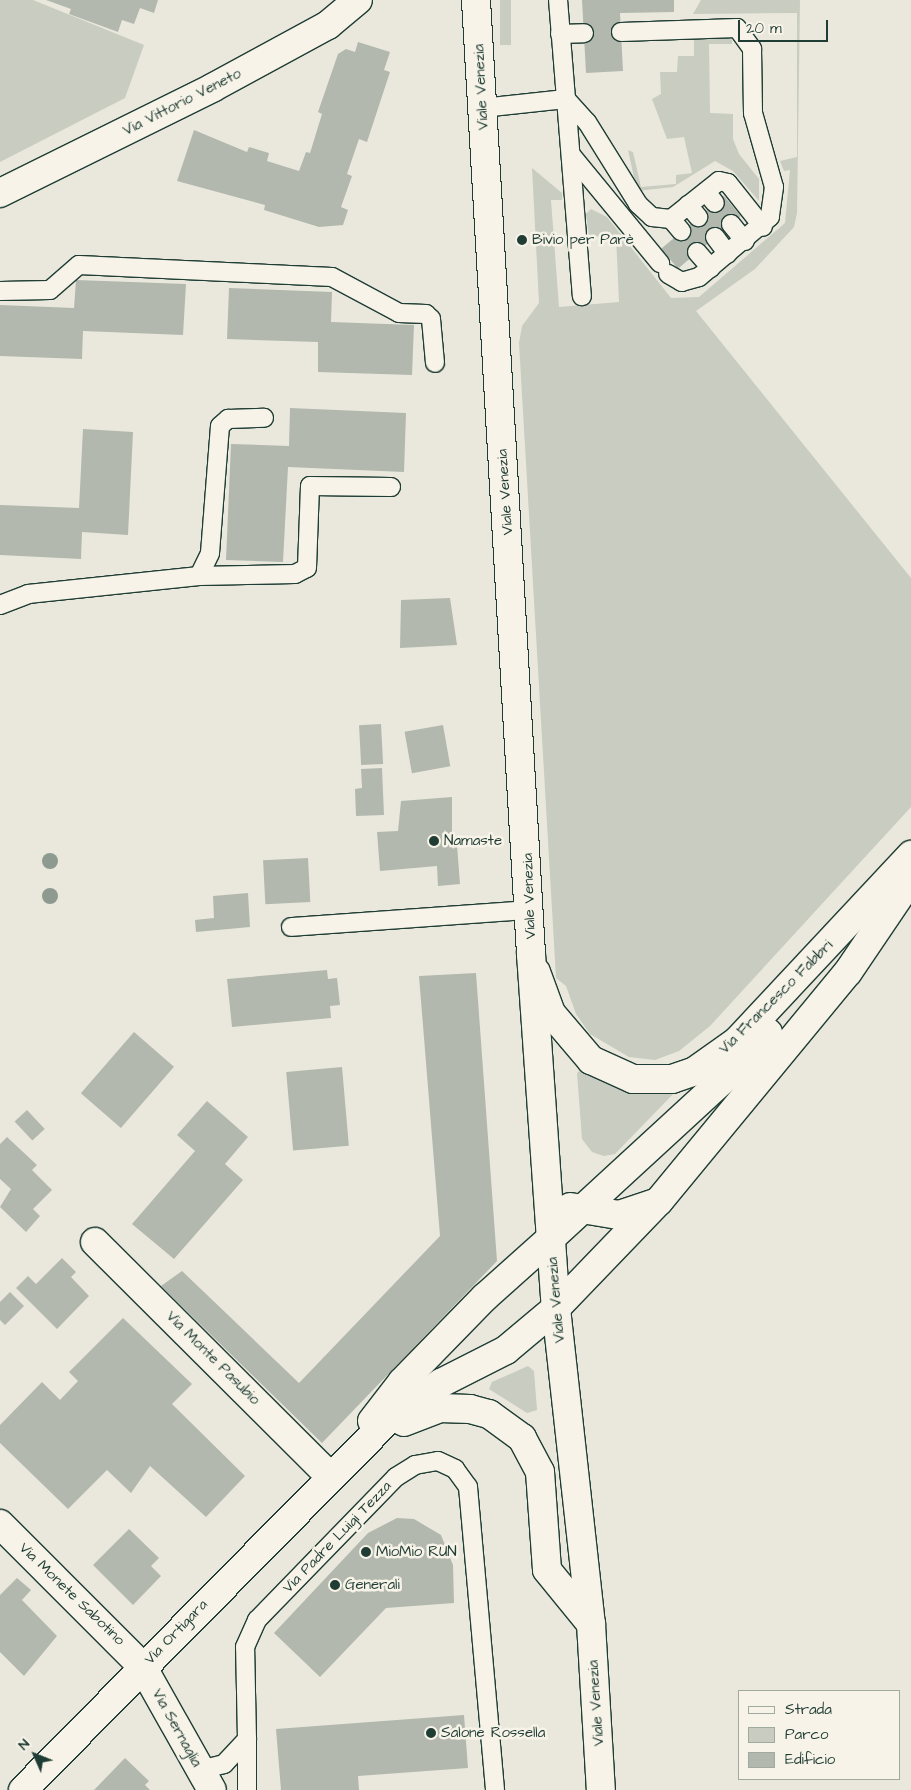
<!DOCTYPE html>
<meta charset="utf-8">
<style>
body{margin:0}
#map{position:relative;width:911px;height:1790px;overflow:hidden;background:#eae8dd;font-family:"Architects Daughter",sans-serif}
div>[style]{position:absolute}
.green>*{inset:0;background:#c8ccc1;transform-origin:0 0}
.building>*{inset:0;background:#b2b8ae;transform-origin:0 0}
.roads{filter:drop-shadow(1px 0 #1f3d34) drop-shadow(-1px 0 #1f3d34) drop-shadow(0 1px #1f3d34) drop-shadow(0 -1px #1f3d34)}
.service>*{height:18px;margin:-9px;padding:0 9px;transform-origin:9px;border-radius:9px;background:#f7f3e8}
.minor>*{height:28px;margin:-14px;padding:0 14px;transform-origin:14px;border-radius:14px;background:#f7f3e8}
.tertiary>*{height:28px;margin:-14px;padding:0 14px;transform-origin:14px;border-radius:14px;background:#f7f3e8}
.primary>*{height:28px;margin:-14px;padding:0 14px;transform-origin:14px;border-radius:14px;background:#f7f3e8}
.trees>*{width:16px;height:16px;margin:-8px;border-radius:50%;background:#8d9a8f}
.dots>*{width:14px;height:14px;translate:-50% -50%;box-sizing:border-box;border:2px solid #f7f3e8;border-radius:50%}
span{translate:-50% -50%;white-space:nowrap;text-align:center;line-height:1.15;-webkit-text-stroke:5px #f7f3e8;paint-order:stroke}
.street-label{font-size:15px;color:#1f3d34}
.poi-label{font-size:15px;color:#1f3d34}
.left{translate:0 -50%;text-align:left}
.legend{position:absolute;left:738px;top:1690px;width:162px;height:90px;box-sizing:border-box;background:#f7f3e8;border:1px solid #a1aaa0;margin:0;padding:6px 9px;list-style:none;font-size:15px;color:#1f3d34}
.legend li{display:flex;align-items:center;gap:10px;height:25px}
.legend b{width:25px;border:1px solid #a1aaa0}
.north{position:absolute;left:10px;top:1730px;width:50px;height:50px;-webkit-text-stroke:4px #f7f3e8;paint-order:stroke;rotate:314deg;font-size:14px;font-weight:700;line-height:20px;text-align:center;color:#1f3d34}
.north::after{content:'';display:block;margin:auto;width:18px;height:22px;background:#1f3d34;clip-path:polygon(50% 0,100% 100%,50% 72%,0 100%)}
.scale{position:absolute;left:738px;top:20px;width:90px;height:22px;box-sizing:border-box;border:2px solid #1f3d34;border-top:0;padding-left:6px;font-size:15px;line-height:18px;white-space:nowrap;color:#1f3d34;-webkit-text-stroke:4px #f7f3e8;paint-order:stroke}
</style>
<div id="map">
<div class="green">
<i style="clip-path:polygon(0 0,33px 0,144px 45px,125px 98px,0 162px)"></i>
<i style="left:500px;top:0;width:11px;height:45px"></i>
<i style="clip-path:polygon(701px 0,800px 0,797px 213px,794px 227px,755px 269px,696px 311px,911px 578px,911px 807px,710px 1026px,679px 1051px,655px 1060px,629px 1057px,590px 1034px,576px 1014px,566px 986px,556px 978px,519px 343px,522px 326px,539px 303px,532px 168px,562px 193px,562px 200px,551px 200px,559px 307px,619px 302px,616px 237px,589px 236px,586px 214px,591px 209px,607px 217px,671px 298px,699px 297px,785px 223px,790px 170px,784px 171px,780px 161px,797px 157px,797px 13px,693px 14px)"></i>
<i style="clip-path:polygon(694px 35px,726px 35px,732px 40px,732px 44px,709px 44px,710px 113px,733px 114px,733px 139px,739px 154px,759px 179px,759px 201px,733px 171px,715px 161px,673px 187px,637px 191px,628px 150px,633px 152px,641px 187px,676px 184px,676px 175px,692px 173px,684px 137px,667px 139px,652px 99px,661px 94px,660px 72px,677px 72px,678px 56px,694px 56px)"></i>
<i style="clip-path:polygon(582px 1069px,609px 1085px,638px 1093px,676px 1091px,615px 1154px,604px 1156px,592px 1152px,582px 1139px,577px 1073px)"></i>
<i style="clip-path:polygon(528px 1366px,534px 1371px,537px 1410px,527px 1413px,489px 1389px,492px 1382px)"></i>
</div>
<div class="building">
<i style="clip-path:polygon(46px 0,158px 0,154px 13px,140px 8px,134px 24px,122px 20px,118px 32px,69px 14px,71px 9px)"></i>
<i style="clip-path:polygon(582px 0,674px 0,674px 12px,620px 13px,623px 71px,586px 73px)"></i>
<i style="clip-path:polygon(358px 42px,390px 52px,384px 70px,390px 72px,367px 142px,359px 139px,347px 174px,352px 176px,341px 207px,348px 210px,343px 225px,319px 227px,264px 210px,265px 205px,177px 181px,194px 130px,247px 152px,249px 147px,269px 153px,267px 161px,299px 171px,306px 152px,310px 153px,322px 114px,318px 112px,338px 54px,346px 49px,355px 52px)"></i>
<i style="left:724px;top:196px;width:26px;height:82px;rotate:50deg"></i>
<i style="clip-path:polygon(76px 280px,186px 284px,183px 335px,83px 331px,82px 359px,0 356px,0 305px,74px 308px)"></i>
<i style="clip-path:polygon(229px 288px,332px 292px,331px 322px,414px 325px,412px 375px,318px 372px,318px 342px,227px 339px)"></i>
<i style="clip-path:polygon(290px 408px,406px 413px,404px 472px,288px 467px,283px 562px,226px 560px,231px 444px,289px 446px)"></i>
<i style="clip-path:polygon(83px 429px,133px 432px,128px 535px,82px 532px,81px 559px,0 555px,0 505px,79px 508px)"></i>
<i style="clip-path:polygon(450px 598px,457px 645px,400px 648px,401px 600px)"></i>
<i style="left:381px;top:724px;width:40px;height:22px;rotate:87deg"></i>
<i style="left:443px;top:725px;width:42px;height:39px;rotate:80deg"></i>
<i style="clip-path:polygon(382px 768px,384px 815px,356px 816px,355px 789px,362px 788px,361px 769px)"></i>
<i style="clip-path:polygon(452px 797px,452px 845px,457px 845px,460px 884px,438px 886px,437px 866px,380px 871px,377px 832px,398px 831px,401px 801px)"></i>
<i style="left:308px;top:858px;width:44px;height:45px;rotate:87deg"></i>
<i style="clip-path:polygon(248px 893px,250px 927px,196px 932px,195px 920px,214px 918px,213px 896px)"></i>
<i style="clip-path:polygon(327px 970px,328px 979px,337px 978px,340px 1005px,330px 1006px,331px 1018px,232px 1027px,227px 979px)"></i>
<i style="clip-path:polygon(476px 973px,497px 1261px,322px 1443px,161px 1286px,182px 1271px,299px 1383px,440px 1236px,419px 976px)"></i>
<i style="left:134px;top:1032px;width:53px;height:81px;rotate:41deg"></i>
<i style="left:342px;top:1067px;width:79px;height:56px;rotate:85deg"></i>
<i style="clip-path:polygon(207px 1101px,248px 1137px,225px 1164px,243px 1180px,174px 1259px,132px 1224px,195px 1151px,177px 1135px)"></i>
<i style="left:27px;top:1110px;width:26px;height:17px;rotate:47deg"></i>
<i style="clip-path:polygon(7px 1137px,37px 1165px,32px 1170px,52px 1190px,33px 1209px,40px 1216px,26px 1232px,0 1207px,11px 1189px,0 1179px,0 1144px)"></i>
<i style="clip-path:polygon(62px 1258px,76px 1272px,71px 1277px,89px 1296px,57px 1329px,16px 1288px,28px 1276px,36px 1284px)"></i>
<i style="clip-path:polygon(10px 1292px,24px 1306px,5px 1325px,0 1320px,0 1302px)"></i>
<i style="clip-path:polygon(123px 1318px,192px 1384px,172px 1404px,245px 1476px,206px 1517px,150px 1466px,131px 1493px,107px 1470px,68px 1509px,0 1443px,0 1425px,42px 1382px,60px 1400px,78px 1381px,69px 1372px)"></i>
<i style="clip-path:polygon(397px 1518px,414px 1519px,441px 1535px,453px 1565px,454px 1603px,386px 1608px,320px 1677px,274px 1633px,368px 1533px)"></i>
<i style="clip-path:polygon(129px 1529px,159px 1558px,151px 1566px,161px 1576px,133px 1605px,93px 1565px)"></i>
<i style="clip-path:polygon(17px 1578px,31px 1590px,22px 1600px,57px 1636px,24px 1676px,0 1652px,0 1595px)"></i>
<i style="clip-path:polygon(464px 1715px,468px 1768px,358px 1776px,359px 1790px,281px 1790px,276px 1729px)"></i>
<i style="clip-path:polygon(125px 1758px,149px 1781px,145px 1785px,150px 1790px,94px 1790px)"></i>
</div>
<div class="roads">
<div class="service">
<i style="left:621px;top:32px;width:116px;rotate:-2deg"></i>
<i style="left:737px;top:28px;width:26px;rotate:54deg"></i>
<i style="left:752px;top:49px;width:64px;rotate:89.1deg"></i>
<i style="left:753px;top:113px;width:77px;rotate:74.2deg"></i>
<i style="left:774px;top:187px;width:30px;rotate:98deg"></i>
<i style="left:770px;top:217px;width:93px;rotate:139.8deg"></i>
<i style="left:699px;top:277px;width:18px;rotate:164deg"></i>
<i style="left:682px;top:282px;width:16px;rotate:-150deg"></i>
<i style="left:560px;top:34px;width:24px;rotate:-2deg"></i>
<i style="left:566px;top:99px;width:31px;rotate:48deg"></i>
<i style="left:587px;top:122px;width:97px;rotate:58.1deg"></i>
<i style="left:638px;top:204px;width:19px;rotate:43deg"></i>
<i style="left:652px;top:217px;width:19px;rotate:6deg"></i>
<i style="left:671px;top:219px;width:61px;rotate:-38.4deg"></i>
<i style="left:719px;top:181px;width:9px;rotate:13deg"></i>
<i style="left:728px;top:183px;width:56px;rotate:51.5deg"></i>
<i style="left:566px;top:99px;width:198px;rotate:85.4deg"></i>
<i style="left:482px;top:108px;width:84px;rotate:-6.1deg"></i>
<i style="left:566px;top:99px;width:99px;rotate:-94.6deg"></i>
<i style="left:572px;top:156px;width:139px;rotate:50.6deg"></i>
<i style="left:706px;top:192px;width:14px;rotate:51deg"></i>
<i style="left:688px;top:205px;width:16px;rotate:50deg"></i>
<i style="left:671px;top:219px;width:16px;rotate:50deg"></i>
<i style="left:731px;top:224px;width:22px;rotate:51deg"></i>
<i style="left:715px;top:237px;width:21px;rotate:53deg"></i>
<i style="left:697px;top:252px;width:21px;rotate:49deg"></i>
<i style="left:0;top:291px;width:50px;rotate:-1.1deg"></i>
<i style="left:50px;top:290px;width:38px;rotate:-41deg"></i>
<i style="left:79px;top:265px;width:253px;rotate:2.7deg"></i>
<i style="left:332px;top:277px;width:76px;rotate:28.2deg"></i>
<i style="left:399px;top:313px;width:27px;rotate:2deg"></i>
<i style="left:426px;top:314px;width:7px;rotate:45deg"></i>
<i style="left:431px;top:319px;width:44px;rotate:84.8deg"></i>
<i style="left:199px;top:576px;width:25px;rotate:-64deg"></i>
<i style="left:210px;top:553px;width:127px;rotate:-85.5deg"></i>
<i style="left:220px;top:426px;width:11px;rotate:-41deg"></i>
<i style="left:228px;top:419px;width:36px;rotate:-2deg"></i>
<i style="left:0;top:605px;width:30px;rotate:-21deg"></i>
<i style="left:28px;top:594px;width:172px;rotate:-6deg"></i>
<i style="left:199px;top:576px;width:96px;rotate:-1.2deg"></i>
<i style="left:295px;top:574px;width:13px;rotate:-27deg"></i>
<i style="left:307px;top:568px;width:82px;rotate:-87.9deg"></i>
<i style="left:310px;top:486px;width:81px;rotate:0.7deg"></i>
<i style="left:291px;top:927px;width:241px;rotate:-4.1deg"></i>
<i style="left:247px;top:1739px;width:51px;rotate:90deg"></i>
<i style="left:200px;top:1770px;width:25px;rotate:-14deg"></i>
<i style="left:224px;top:1764px;width:34px;rotate:-47deg"></i>
<i style="left:247px;top:1739px;width:92px;rotate:-91.2deg"></i>
<i style="left:245px;top:1647px;width:30px;rotate:-66deg"></i>
<i style="left:257px;top:1620px;width:199px;rotate:-45.8deg"></i>
<i style="left:396px;top:1477px;width:22px;rotate:-32deg"></i>
<i style="left:415px;top:1465px;width:23px;rotate:-10deg"></i>
<i style="left:438px;top:1461px;width:19px;rotate:25deg"></i>
<i style="left:455px;top:1469px;width:22px;rotate:54deg"></i>
<i style="left:468px;top:1487px;width:304px;rotate:84.9deg"></i>
</div>
<div class="minor">
<i style="left:0;top:193px;width:237px;rotate:-26.3deg"></i>
<i style="left:212px;top:88px;width:132px;rotate:-28.5deg"></i>
<i style="left:328px;top:25px;width:39px;rotate:-40deg"></i>
<i style="left:536px;top:972px;width:44px;rotate:69.9deg"></i>
<i style="left:551px;top:1013px;width:62px;rotate:49.6deg"></i>
<i style="left:591px;top:1060px;width:46px;rotate:24.3deg"></i>
<i style="left:633px;top:1079px;width:39px"></i>
<i style="left:672px;top:1079px;width:24px;rotate:-19deg"></i>
<i style="left:695px;top:1071px;width:52px;rotate:-35.5deg"></i>
<i style="left:737px;top:1041px;width:255px;rotate:-46.9deg"></i>
<i style="left:570px;top:1207px;width:50px;rotate:9.3deg"></i>
<i style="left:619px;top:1215px;width:41px;rotate:-18.4deg"></i>
<i style="left:551px;top:1238px;width:250px;rotate:-42.6deg"></i>
<i style="left:735px;top:1069px;width:49px;rotate:-47.5deg"></i>
<i style="left:95px;top:1242px;width:330px;rotate:44.9deg"></i>
<i style="left:556px;top:1308px;width:149px;rotate:-46.1deg"></i>
<i style="left:659px;top:1201px;width:297px;rotate:-50.5deg"></i>
<i style="left:848px;top:972px;width:112px;rotate:-55.9deg"></i>
<i style="left:0;top:1524px;width:201px;rotate:45deg"></i>
<i style="left:142px;top:1666px;width:142px;rotate:60.6deg"></i>
</div>
<div class="tertiary">
<i style="left:372px;top:1421px;width:49px;rotate:-52.4deg"></i>
<i style="left:402px;top:1382px;width:119px;rotate:-45.7deg"></i>
<i style="left:485px;top:1297px;width:89px;rotate:-41.8deg"></i>
<i style="left:404px;top:1422px;width:39px;rotate:-21deg"></i>
<i style="left:440px;top:1408px;width:30px;rotate:2deg"></i>
<i style="left:470px;top:1409px;width:20px;rotate:15deg"></i>
<i style="left:489px;top:1414px;width:41px;rotate:36deg"></i>
<i style="left:522px;top:1438px;width:38px;rotate:62deg"></i>
<i style="left:540px;top:1472px;width:98px;rotate:85.9deg"></i>
<i style="left:547px;top:1570px;width:70px;rotate:50.8deg"></i>
<i style="left:23px;top:1790px;width:523px;rotate:-45.39deg"></i>
<i style="left:390px;top:1418px;width:62px;rotate:-34.5deg"></i>
<i style="left:441px;top:1383px;width:73px;rotate:-26.9deg"></i>
<i style="left:506px;top:1350px;width:65px;rotate:-40deg"></i>
</div>
<div class="primary">
<i style="left:476px;top:0;width:956px;rotate:86.7deg"></i>
<i style="left:531px;top:954px;width:355px;rotate:86deg"></i>
<i style="left:556px;top:1308px;width:318px;rotate:83.7deg"></i>
<i style="left:591px;top:1624px;width:166px;rotate:86.6deg"></i>
</div>
</div>
<div class="trees">
<i style="left:50px;top:861px"></i>
<i style="left:50px;top:896px"></i>
</div>
<div class="dots">
<i style="left:522px;top:240px;background:#1f3d34"></i>
<i style="left:434px;top:841px;background:#1f3d34"></i>
<i style="left:366px;top:1552px;background:#1f3d34"></i>
<i style="left:335px;top:1585px;background:#1f3d34"></i>
<i style="left:431px;top:1733px;background:#1f3d34"></i>
</div>
<div class="street-label">
<span style="left:481px;top:87px;rotate:-93deg">Viale Venezia</span>
<span style="left:182px;top:102px;rotate:-27deg">Via Vittorio Veneto</span>
<span style="left:505px;top:492px;rotate:-94deg">Viale Venezia</span>
<span style="left:529px;top:896px;rotate:-92deg">Viale Venezia</span>
<span style="left:776px;top:997px;rotate:-45deg">Via Francesco Fabbri</span>
<span style="left:556px;top:1300px;rotate:-95deg">Viale Venezia</span>
<span style="left:213px;top:1358px;rotate:45deg">Via Monte Pasubio</span>
<span style="left:337px;top:1537px;rotate:-46deg">Via Padre Luigi Tezza</span>
<span style="left:72px;top:1594px;rotate:44deg">Via Monete Sabotino</span>
<span style="left:176px;top:1632px;rotate:-46deg">Via Ortigara</span>
<span style="left:596px;top:1703px;rotate:-94deg">Viale Venezia</span>
<span style="left:177px;top:1728px;rotate:61deg">Via Sernaglia</span>
</div>
<div class="poi-label">
<span class="left" style="left:532px;top:240px">Bivio per Parè</span>
<span class="left" style="left:444px;top:841px">Namaste</span>
<span class="left" style="left:376px;top:1552px">MioMio RUN</span>
<span class="left" style="left:345px;top:1585px">Generali</span>
<span class="left" style="left:441px;top:1733px">Salone Rossella</span>
</div>
<ul class="legend">
<li><b style="height:6px;background:#f7f3e8"></b>Strada</li>
<li><b style="height:14px;background:#c8ccc1"></b>Parco</li>
<li><b style="height:14px;background:#b2b8ae"></b>Edificio</li>
</ul>
<div class="north">N</div>
<div class="scale">20 m</div>
</div>
